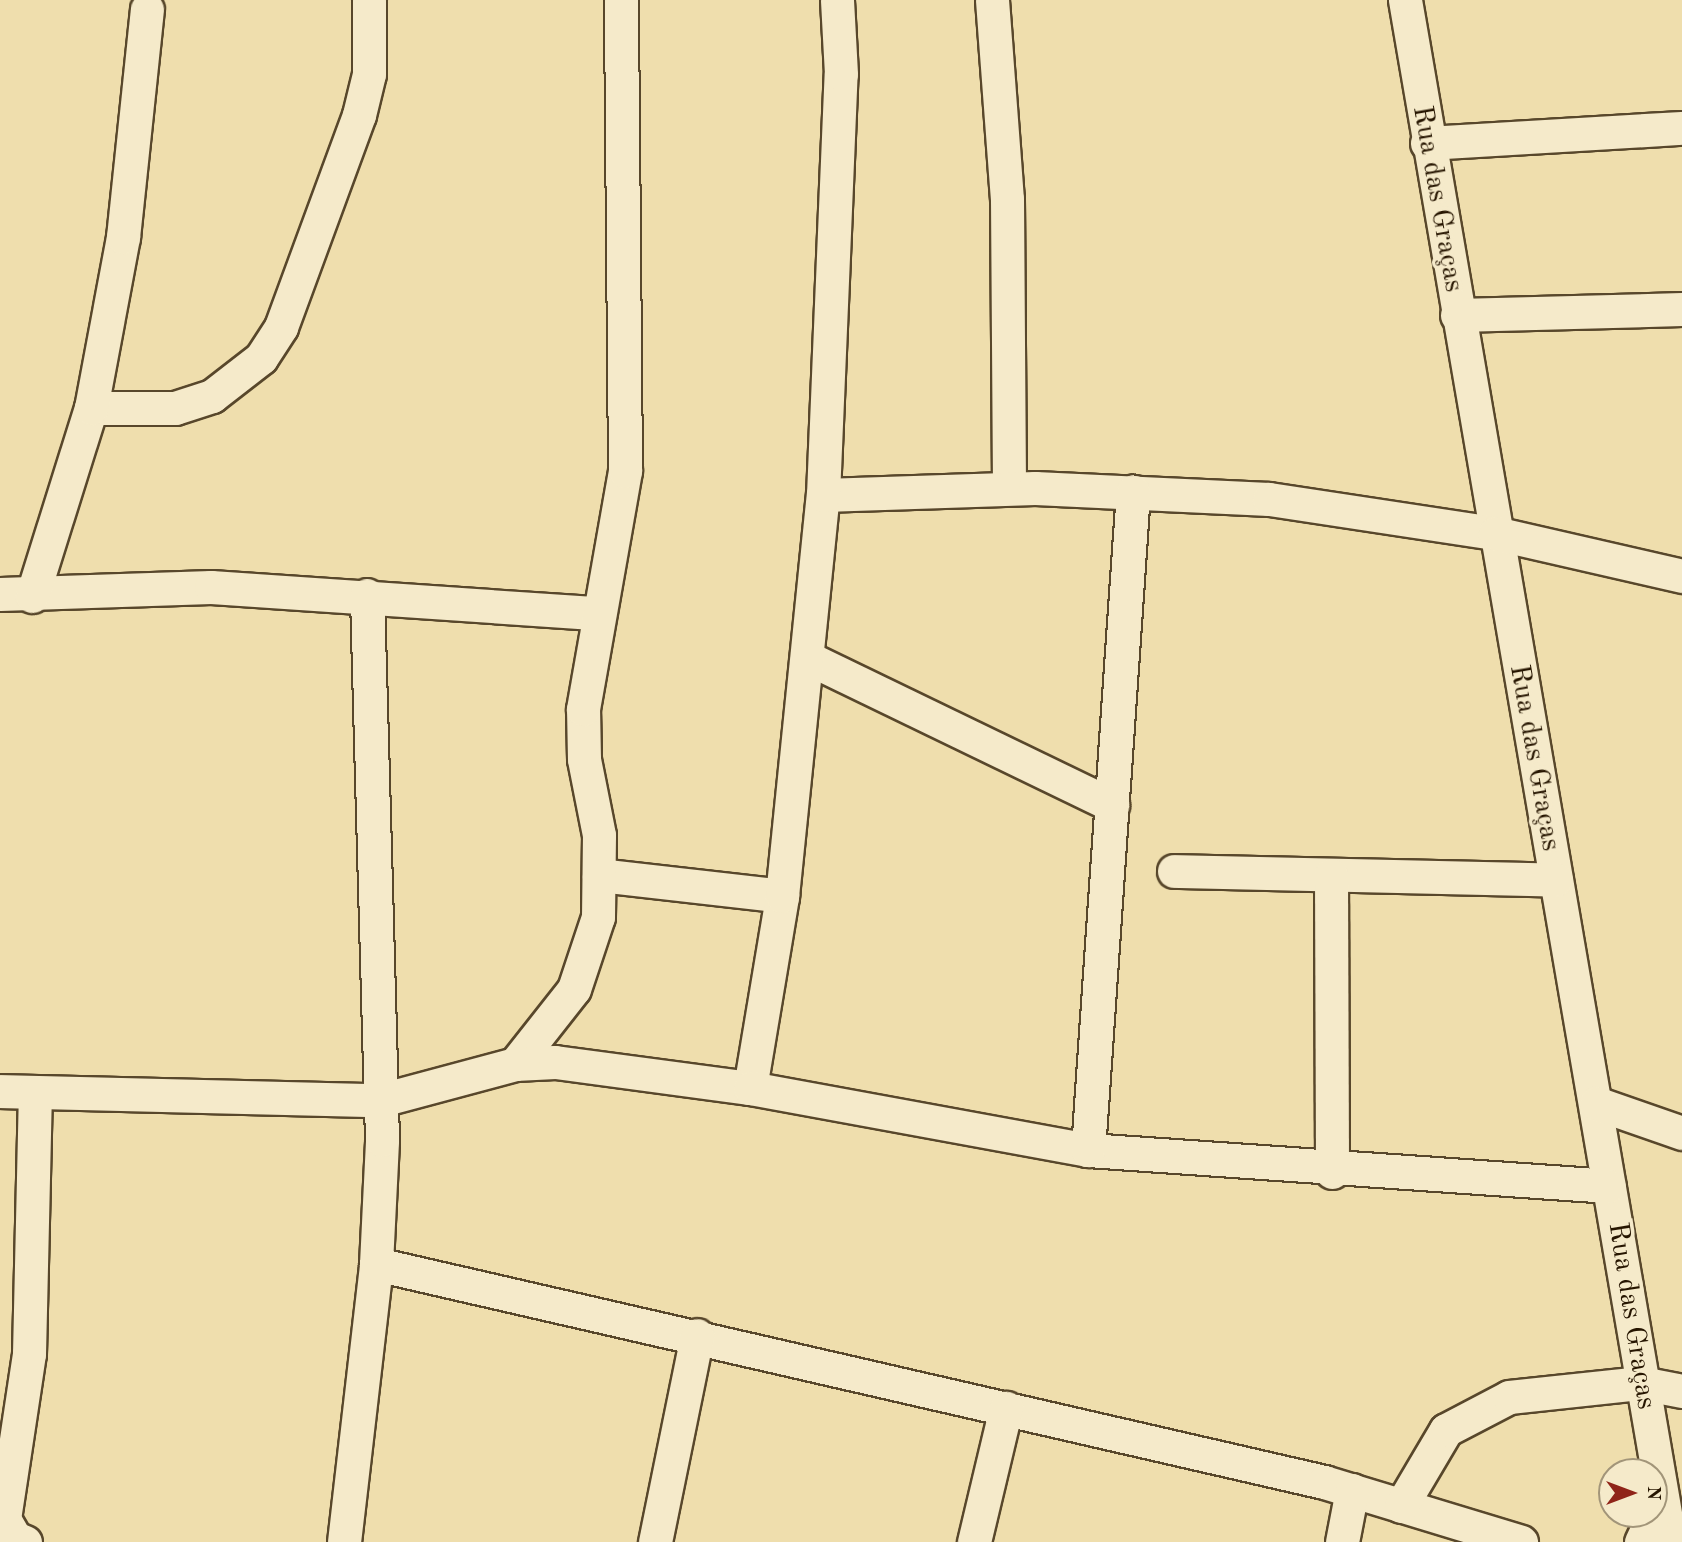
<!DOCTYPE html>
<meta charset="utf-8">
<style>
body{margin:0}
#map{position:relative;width:1682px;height:1542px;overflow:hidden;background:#efdead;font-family:"Old Standard TT",serif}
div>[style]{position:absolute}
.roads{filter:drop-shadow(2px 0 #58472b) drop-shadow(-2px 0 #58472b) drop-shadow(0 2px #58472b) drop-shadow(0 -2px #58472b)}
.street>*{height:33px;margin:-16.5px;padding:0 16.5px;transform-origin:16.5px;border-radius:16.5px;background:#f5eaca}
span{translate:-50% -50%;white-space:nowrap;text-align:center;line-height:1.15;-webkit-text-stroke:7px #f5eaca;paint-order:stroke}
.street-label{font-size:28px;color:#261500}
.north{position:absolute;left:1598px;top:1458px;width:70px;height:70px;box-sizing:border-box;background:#f5eaca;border:2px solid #a29579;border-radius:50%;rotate:90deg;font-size:19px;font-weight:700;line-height:28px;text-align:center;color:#261500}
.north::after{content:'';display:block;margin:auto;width:24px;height:32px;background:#8f2418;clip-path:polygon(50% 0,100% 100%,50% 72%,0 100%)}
</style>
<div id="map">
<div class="roads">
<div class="street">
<i style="left:992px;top:0;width:200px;rotate:85.7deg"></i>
<i style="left:1007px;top:199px;width:289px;rotate:89.6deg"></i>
<i style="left:1405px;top:0;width:1565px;rotate:80.25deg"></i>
<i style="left:1427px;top:143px;width:255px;rotate:-3.4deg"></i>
<i style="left:1457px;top:315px;width:225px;rotate:-1.5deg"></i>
<i style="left:91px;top:408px;width:84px"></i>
<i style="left:175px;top:408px;width:39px;rotate:-18deg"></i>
<i style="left:212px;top:396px;width:62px;rotate:-37.8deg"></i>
<i style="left:261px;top:358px;width:37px;rotate:-57deg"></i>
<i style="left:281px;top:327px;width:226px;rotate:-69.8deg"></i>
<i style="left:359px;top:115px;width:42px;rotate:-76.3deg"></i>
<i style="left:369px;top:74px;width:74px;rotate:-90deg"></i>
<i style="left:823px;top:495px;width:212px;rotate:-1.9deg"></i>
<i style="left:1035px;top:488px;width:234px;rotate:2.7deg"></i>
<i style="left:1269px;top:499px;width:229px;rotate:8.6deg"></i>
<i style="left:1495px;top:533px;width:192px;rotate:12.9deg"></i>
<i style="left:0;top:594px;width:211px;rotate:-1.9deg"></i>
<i style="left:211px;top:587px;width:387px;rotate:3.9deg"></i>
<i style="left:32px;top:596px;width:197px;rotate:-72.6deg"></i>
<i style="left:91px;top:408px;width:174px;rotate:-79.4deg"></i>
<i style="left:123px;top:237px;width:229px;rotate:-84deg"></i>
<i style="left:808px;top:658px;width:338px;rotate:25.8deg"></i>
<i style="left:1174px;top:871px;width:382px;rotate:1.3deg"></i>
<i style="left:599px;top:875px;width:184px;rotate:6.5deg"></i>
<i style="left:1331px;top:875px;width:297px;rotate:89.8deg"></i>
<i style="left:515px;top:1064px;width:95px;rotate:-51.8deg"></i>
<i style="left:574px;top:989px;width:76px;rotate:-71.6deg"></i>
<i style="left:598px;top:917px;width:82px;rotate:-89.3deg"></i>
<i style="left:599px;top:835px;width:77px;rotate:-101.2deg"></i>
<i style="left:584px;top:759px;width:50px;rotate:-91.1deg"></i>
<i style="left:583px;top:709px;width:242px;rotate:-80deg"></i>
<i style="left:625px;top:471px;width:471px;rotate:-90.5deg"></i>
<i style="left:750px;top:1088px;width:195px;rotate:-80.5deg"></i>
<i style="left:782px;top:896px;width:403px;rotate:-84.2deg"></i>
<i style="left:823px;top:495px;width:421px;rotate:-87.6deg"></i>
<i style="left:841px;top:74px;width:74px;rotate:-93.1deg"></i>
<i style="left:0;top:1091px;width:381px;rotate:1.4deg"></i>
<i style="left:381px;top:1100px;width:139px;rotate:-15deg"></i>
<i style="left:515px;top:1064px;width:40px;rotate:-2.9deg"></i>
<i style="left:555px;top:1062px;width:197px;rotate:7.6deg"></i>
<i style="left:750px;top:1088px;width:344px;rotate:10.4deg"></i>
<i style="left:1088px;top:1150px;width:522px;rotate:3.95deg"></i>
<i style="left:1596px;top:1103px;width:91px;rotate:19.2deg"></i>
<i style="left:1088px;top:1150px;width:660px;rotate:-86.09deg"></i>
<i style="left:376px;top:1264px;width:973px;rotate:12.95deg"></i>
<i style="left:1324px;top:1482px;width:206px;rotate:16.9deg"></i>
<i style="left:1401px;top:1506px;width:88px;rotate:-59.4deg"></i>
<i style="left:1446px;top:1430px;width:71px;rotate:-27.6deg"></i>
<i style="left:1509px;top:1397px;width:133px;rotate:-6.1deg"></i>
<i style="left:1641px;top:1383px;width:42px;rotate:11deg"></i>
<i style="left:25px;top:1542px;width:11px;rotate:-158deg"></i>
<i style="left:15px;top:1538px;width:22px;rotate:-120deg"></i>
<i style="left:4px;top:1519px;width:167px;rotate:-81.4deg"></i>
<i style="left:29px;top:1354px;width:262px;rotate:-88.7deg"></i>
<i style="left:344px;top:1542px;width:280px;rotate:-83.4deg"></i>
<i style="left:376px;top:1264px;width:124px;rotate:-87.2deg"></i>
<i style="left:382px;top:1140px;width:545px;rotate:-91.58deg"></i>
<i style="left:655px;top:1542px;width:211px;rotate:-78.5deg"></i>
<i style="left:974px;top:1542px;width:138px;rotate:-76.6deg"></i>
<i style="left:1342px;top:1542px;width:53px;rotate:-79.1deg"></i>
<i style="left:1641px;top:1542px;width:31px;rotate:-65deg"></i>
</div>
</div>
<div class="street-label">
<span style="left:1437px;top:199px;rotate:80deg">Rua das Graças</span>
<span style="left:1534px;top:758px;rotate:80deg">Rua das Graças</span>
<span style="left:1631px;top:1316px;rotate:81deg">Rua das Graças</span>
</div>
<div class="north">N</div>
</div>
